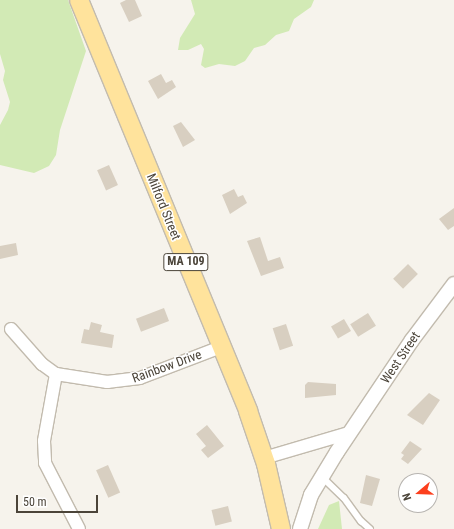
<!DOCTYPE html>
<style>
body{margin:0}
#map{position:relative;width:454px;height:529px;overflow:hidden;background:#f6f3ec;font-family:"Roboto Condensed",sans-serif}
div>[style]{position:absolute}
.green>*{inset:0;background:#d2eab5}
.building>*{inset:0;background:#d8cfc1;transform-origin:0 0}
.roads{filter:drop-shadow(1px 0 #c2bbae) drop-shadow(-1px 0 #c2bbae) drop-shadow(0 1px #c2bbae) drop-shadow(0 -1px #c2bbae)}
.service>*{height:6px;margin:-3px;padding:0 3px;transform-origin:3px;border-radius:3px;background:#fff}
.minor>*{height:12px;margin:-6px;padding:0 6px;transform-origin:6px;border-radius:6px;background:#fff}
.tertiary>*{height:14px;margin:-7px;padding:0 7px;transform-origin:7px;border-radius:7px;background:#fff}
.primary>*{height:18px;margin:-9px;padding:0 9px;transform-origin:9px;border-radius:9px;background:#ffe39c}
span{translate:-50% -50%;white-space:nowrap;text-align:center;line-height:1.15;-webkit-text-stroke:3px #fff;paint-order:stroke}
.shield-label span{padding:1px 3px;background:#fff;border:1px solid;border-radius:3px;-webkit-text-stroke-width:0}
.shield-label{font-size:12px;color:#4b4439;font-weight:700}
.street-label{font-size:13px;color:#4b4439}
.north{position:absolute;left:398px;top:473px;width:40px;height:40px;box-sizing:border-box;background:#fff;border:1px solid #b7b4b0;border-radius:50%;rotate:251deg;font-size:11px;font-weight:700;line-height:16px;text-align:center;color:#4b4439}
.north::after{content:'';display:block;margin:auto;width:14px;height:18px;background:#fc3f1d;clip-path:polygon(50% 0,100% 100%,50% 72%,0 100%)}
.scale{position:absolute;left:16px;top:495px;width:82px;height:18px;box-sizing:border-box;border:2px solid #4b4439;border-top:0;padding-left:5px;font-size:12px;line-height:14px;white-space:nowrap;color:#4b4439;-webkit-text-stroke:3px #fff;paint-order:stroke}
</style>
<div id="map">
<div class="green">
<i style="clip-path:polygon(0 0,68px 0,86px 51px,60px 130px,56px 155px,49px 166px,34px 173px,0 165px,0 125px,8px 110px,10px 102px,3px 80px,5px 71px,0 54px)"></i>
<i style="clip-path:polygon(191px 0,314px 0,311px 7px,294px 19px,289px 31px,276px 35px,265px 45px,254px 48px,245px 61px,235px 66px,219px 64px,205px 68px,201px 65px,204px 49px,201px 44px,188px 50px,178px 50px,180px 38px,195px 14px)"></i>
<i style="clip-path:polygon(339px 501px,342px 529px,318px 529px,329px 505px)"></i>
</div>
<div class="building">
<i style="clip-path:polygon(126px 0,135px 0,142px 16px,129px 22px,120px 3px)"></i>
<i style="clip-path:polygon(161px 74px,166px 83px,172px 80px,176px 87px,158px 99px,148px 81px)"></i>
<i style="clip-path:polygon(181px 122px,195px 140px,183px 147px,173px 126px)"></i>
<i style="left:109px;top:165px;width:22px;height:13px;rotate:66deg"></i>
<i style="clip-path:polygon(234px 189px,238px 197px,243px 195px,247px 203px,230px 214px,222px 195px)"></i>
<i style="clip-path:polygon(454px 208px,454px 226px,448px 230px,439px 219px)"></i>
<i style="clip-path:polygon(260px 237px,268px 261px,280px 257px,284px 268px,261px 276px,247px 241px)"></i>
<i style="clip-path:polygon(16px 243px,18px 255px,0 259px,0 246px)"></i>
<i style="left:408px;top:264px;width:14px;height:21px;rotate:45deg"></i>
<i style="left:164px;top:308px;width:14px;height:30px;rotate:69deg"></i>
<i style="left:368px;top:313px;width:15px;height:21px;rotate:58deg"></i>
<i style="left:344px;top:319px;width:14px;height:15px;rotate:60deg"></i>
<i style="clip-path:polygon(91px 322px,102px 325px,100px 332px,114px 335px,112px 348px,81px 343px,84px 329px,89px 330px)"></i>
<i style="left:286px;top:324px;width:23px;height:14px;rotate:72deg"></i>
<i style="clip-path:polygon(308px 382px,336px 384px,336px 395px,305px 398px,305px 385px)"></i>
<i style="clip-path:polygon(429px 393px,440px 400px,423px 425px,407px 415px)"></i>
<i style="clip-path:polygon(207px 425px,224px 446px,208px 458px,201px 450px,206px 446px,196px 434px)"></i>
<i style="clip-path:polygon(410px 441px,422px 449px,408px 464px,401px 459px,404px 455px,401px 453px)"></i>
<i style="left:108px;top:465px;width:30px;height:13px;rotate:66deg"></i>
<i style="clip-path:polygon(366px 475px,380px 479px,372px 506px,360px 503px)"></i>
<i style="left:228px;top:506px;width:16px;height:17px;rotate:76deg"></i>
</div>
<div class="roads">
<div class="service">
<i style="left:322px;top:477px;width:30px;rotate:44deg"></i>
<i style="left:344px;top:498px;width:29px;rotate:54deg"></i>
<i style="left:361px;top:521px;width:12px;rotate:42deg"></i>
</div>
<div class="minor">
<i style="left:11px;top:329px;width:47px;rotate:48.5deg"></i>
<i style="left:42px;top:364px;width:17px;rotate:36deg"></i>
<i style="left:56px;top:374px;width:52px;rotate:8.9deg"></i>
<i style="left:107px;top:382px;width:33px;rotate:-7deg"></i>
<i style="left:140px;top:378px;width:87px;rotate:-20.9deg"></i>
<i style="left:56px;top:374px;width:68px;rotate:100.2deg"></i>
<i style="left:44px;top:441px;width:22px;rotate:87deg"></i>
<i style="left:45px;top:463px;width:74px;rotate:62.7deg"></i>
<i style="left:264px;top:458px;width:89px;rotate:-16.4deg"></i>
</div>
<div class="tertiary">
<i style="left:300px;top:529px;width:36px;rotate:-72deg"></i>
<i style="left:311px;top:495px;width:50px;rotate:-58.8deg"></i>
<i style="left:337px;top:452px;width:135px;rotate:-56.2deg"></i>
<i style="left:412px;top:340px;width:70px;rotate:-53.1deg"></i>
</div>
<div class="primary">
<i style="left:79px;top:0;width:444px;rotate:67.6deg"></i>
<i style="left:248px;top:411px;width:56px;rotate:71.2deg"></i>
<i style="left:266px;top:464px;width:67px;rotate:77deg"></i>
</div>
</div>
<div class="shield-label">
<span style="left:186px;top:262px">MA 109</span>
</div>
<div class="street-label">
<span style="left:163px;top:207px;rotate:68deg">Milford Street</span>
<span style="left:401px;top:358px;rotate:-56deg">West Street</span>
<span style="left:167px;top:367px;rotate:-20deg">Rainbow Drive</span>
</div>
<div class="north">N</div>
<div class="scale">50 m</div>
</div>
